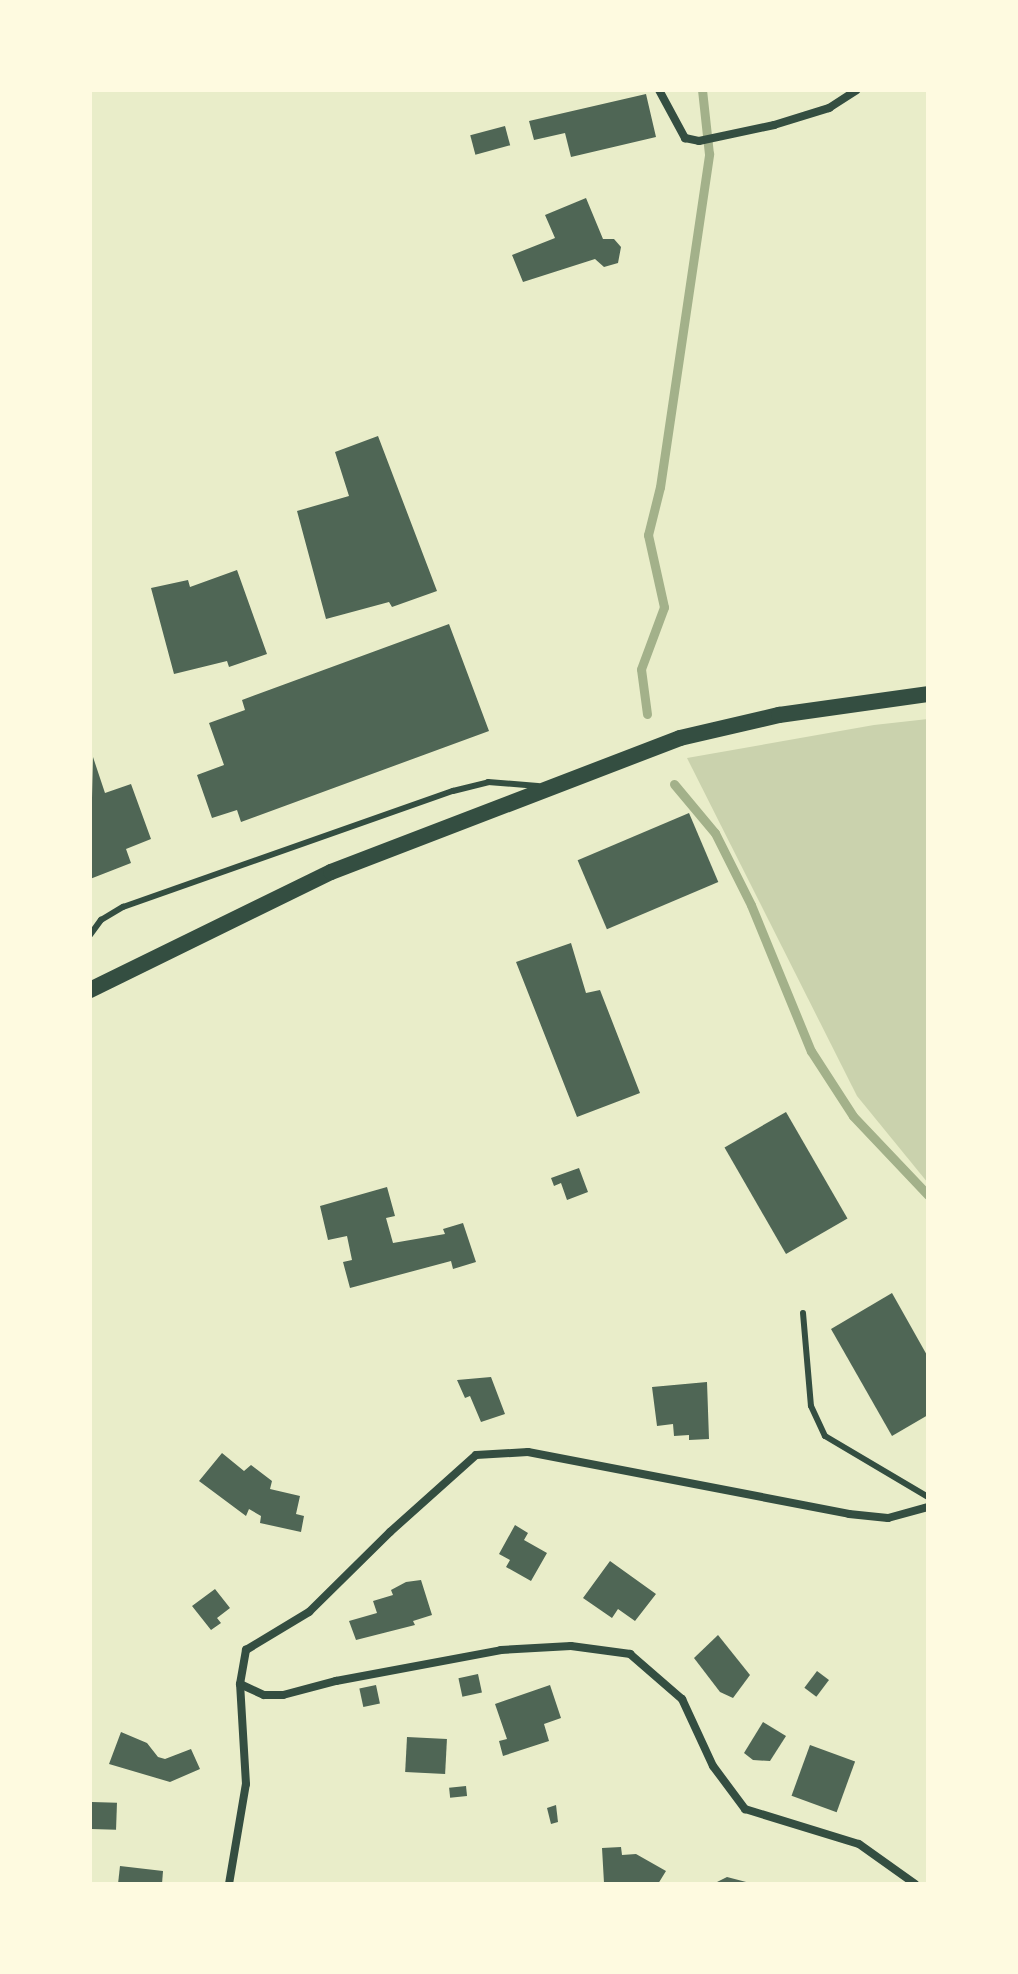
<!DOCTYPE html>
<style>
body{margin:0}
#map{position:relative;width:1018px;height:1974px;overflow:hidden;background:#e9edc9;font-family:"Public Sans",sans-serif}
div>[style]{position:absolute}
.green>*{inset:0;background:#cad2ad}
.stream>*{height:9px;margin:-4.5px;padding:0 4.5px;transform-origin:4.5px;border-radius:4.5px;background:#a3b18a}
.building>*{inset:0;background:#4f6655;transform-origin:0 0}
.service>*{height:6px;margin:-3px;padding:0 3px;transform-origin:3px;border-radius:3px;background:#344e41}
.minor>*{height:8px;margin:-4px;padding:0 4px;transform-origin:4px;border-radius:4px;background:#344e41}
.secondary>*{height:16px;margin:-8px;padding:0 8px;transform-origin:8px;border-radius:8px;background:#344e41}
span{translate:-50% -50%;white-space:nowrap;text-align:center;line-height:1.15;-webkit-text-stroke:6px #fefae0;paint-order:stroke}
.frame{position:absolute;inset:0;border:92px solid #fefae0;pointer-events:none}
</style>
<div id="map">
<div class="green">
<i style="clip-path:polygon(928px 719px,928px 1183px,857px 1096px,687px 758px,874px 725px)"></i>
</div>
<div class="stream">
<i style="left:647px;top:714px;width:45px;rotate:-97.6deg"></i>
<i style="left:641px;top:669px;width:66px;rotate:-69.6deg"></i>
<i style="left:664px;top:607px;width:74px;rotate:-102.5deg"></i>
<i style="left:648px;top:535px;width:49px;rotate:-76deg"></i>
<i style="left:660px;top:487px;width:337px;rotate:-81.6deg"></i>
<i style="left:709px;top:154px;width:64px;rotate:-96.2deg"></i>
<i style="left:674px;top:784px;width:64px;rotate:50.1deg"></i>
<i style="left:715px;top:833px;width:80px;rotate:63.4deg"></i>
<i style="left:751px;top:905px;width:158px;rotate:67.7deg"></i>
<i style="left:811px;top:1051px;width:77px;rotate:57.1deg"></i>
<i style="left:853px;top:1116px;width:109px;rotate:46.5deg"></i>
</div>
<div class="building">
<i style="clip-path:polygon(646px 94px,656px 137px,571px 157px,565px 133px,534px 140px,529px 121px)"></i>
<i style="left:505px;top:126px;width:20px;height:36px;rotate:75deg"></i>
<i style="clip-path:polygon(586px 198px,603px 239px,614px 239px,621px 247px,618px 263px,604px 267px,595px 259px,523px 282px,512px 255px,555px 238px,545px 215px)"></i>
<i style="clip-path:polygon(378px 436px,437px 591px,392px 607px,389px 602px,326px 619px,297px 511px,349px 496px,335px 452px)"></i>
<i style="clip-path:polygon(237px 570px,267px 654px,229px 667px,227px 661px,174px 674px,151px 588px,188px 580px,190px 587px)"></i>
<i style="clip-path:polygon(449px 624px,489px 731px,241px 822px,237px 810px,212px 818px,197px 775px,224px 765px,209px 723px,245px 710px,242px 700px)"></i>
<i style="clip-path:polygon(93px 757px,105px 793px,131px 784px,151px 839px,126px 849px,131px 863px,90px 879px)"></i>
<i style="left:689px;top:813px;width:75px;height:121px;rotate:67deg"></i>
<i style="clip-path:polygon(571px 943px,586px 993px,600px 990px,640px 1093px,577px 1117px,516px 962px)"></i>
<i style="left:786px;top:1112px;width:123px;height:71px;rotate:60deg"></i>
<i style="clip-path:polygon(579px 1168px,588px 1192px,567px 1200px,561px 1183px,554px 1186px,551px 1178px)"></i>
<i style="clip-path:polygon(387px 1187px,395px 1216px,386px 1218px,393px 1243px,445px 1234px,443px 1229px,463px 1223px,476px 1262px,453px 1269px,451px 1261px,350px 1288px,343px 1262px,352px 1260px,347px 1236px,328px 1240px,320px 1206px)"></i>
<i style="clip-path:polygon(892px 1293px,928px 1357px,928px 1415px,892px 1436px,831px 1329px)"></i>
<i style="clip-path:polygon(491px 1377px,505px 1414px,481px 1422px,470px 1396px,465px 1398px,457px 1380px)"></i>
<i style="clip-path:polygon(707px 1382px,709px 1439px,689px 1440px,689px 1435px,674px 1436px,673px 1424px,657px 1426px,652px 1387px)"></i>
<i style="clip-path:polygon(222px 1453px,244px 1471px,251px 1465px,272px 1481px,270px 1489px,300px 1496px,296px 1514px,304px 1516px,301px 1532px,260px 1523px,261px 1516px,249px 1509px,246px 1516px,199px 1481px)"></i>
<i style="clip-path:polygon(515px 1525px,528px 1533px,524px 1540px,547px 1553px,531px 1581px,506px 1567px,510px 1560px,499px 1554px)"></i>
<i style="clip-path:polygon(610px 1561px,656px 1594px,635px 1621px,618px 1609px,612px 1618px,583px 1598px)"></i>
<i style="clip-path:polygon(421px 1580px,432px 1615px,413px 1621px,415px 1625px,356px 1640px,349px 1621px,377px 1613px,373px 1601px,393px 1595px,391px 1590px,406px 1582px)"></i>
<i style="clip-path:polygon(215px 1589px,230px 1608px,217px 1618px,221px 1623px,211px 1630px,192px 1606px)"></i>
<i style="clip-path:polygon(718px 1635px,750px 1675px,733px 1698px,720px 1692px,694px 1658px)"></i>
<i style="left:817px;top:1671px;width:15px;height:21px;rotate:37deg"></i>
<i style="left:478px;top:1674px;width:19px;height:20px;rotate:78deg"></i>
<i style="left:376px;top:1685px;width:19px;height:17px;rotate:78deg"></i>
<i style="clip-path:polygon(550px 1685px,561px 1718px,544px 1724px,549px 1741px,503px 1756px,499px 1741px,507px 1739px,495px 1704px)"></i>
<i style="clip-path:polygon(763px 1722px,786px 1736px,770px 1761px,753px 1760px,744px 1753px)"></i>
<i style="clip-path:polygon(121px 1732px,147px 1743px,158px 1757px,165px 1759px,191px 1749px,200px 1769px,170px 1782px,109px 1764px)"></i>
<i style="left:407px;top:1737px;width:40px;height:35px;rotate:3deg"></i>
<i style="left:810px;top:1745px;width:48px;height:54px;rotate:20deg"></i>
<i style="left:466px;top:1786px;width:10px;height:17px;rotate:84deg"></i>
<i style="left:92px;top:1802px;width:25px;height:27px;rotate:2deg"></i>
<i style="clip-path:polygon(556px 1805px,558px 1822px,551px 1824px,547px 1808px)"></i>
<i style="clip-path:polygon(621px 1847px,622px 1855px,636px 1854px,666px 1871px,658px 1884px,604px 1883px,602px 1848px)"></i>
<i style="clip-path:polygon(120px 1866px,163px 1871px,162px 1884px,118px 1884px)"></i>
<i style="clip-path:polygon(727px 1877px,750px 1883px,750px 1884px,713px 1884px)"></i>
</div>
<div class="service">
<i style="left:90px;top:935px;width:19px;rotate:-54deg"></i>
<i style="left:101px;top:920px;width:26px;rotate:-31deg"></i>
<i style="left:123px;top:907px;width:350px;rotate:-19.4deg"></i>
<i style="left:453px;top:791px;width:36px;rotate:-14deg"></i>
<i style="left:488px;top:782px;width:50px;rotate:4.6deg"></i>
<i style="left:803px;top:1313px;width:93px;rotate:85.1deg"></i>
<i style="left:811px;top:1406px;width:33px;rotate:65deg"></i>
<i style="left:825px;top:1436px;width:120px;rotate:30.6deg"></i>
</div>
<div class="minor">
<i style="left:659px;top:90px;width:55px;rotate:61.6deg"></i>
<i style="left:685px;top:138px;width:14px;rotate:12deg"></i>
<i style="left:699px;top:141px;width:77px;rotate:-12deg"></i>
<i style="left:774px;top:125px;width:58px;rotate:-17.2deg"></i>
<i style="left:829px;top:108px;width:33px;rotate:-33deg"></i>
<i style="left:240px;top:1684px;width:26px;rotate:25deg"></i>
<i style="left:264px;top:1695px;width:19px"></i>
<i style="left:283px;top:1695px;width:55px;rotate:-14.8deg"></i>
<i style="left:336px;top:1681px;width:168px;rotate:-10.6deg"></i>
<i style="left:501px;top:1650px;width:70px;rotate:-3.3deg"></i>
<i style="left:571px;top:1646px;width:60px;rotate:7.7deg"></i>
<i style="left:630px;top:1654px;width:69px;rotate:40.9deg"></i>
<i style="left:682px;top:1699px;width:74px;rotate:65.2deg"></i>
<i style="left:713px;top:1766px;width:54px;rotate:53.3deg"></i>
<i style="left:745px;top:1809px;width:119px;rotate:17.1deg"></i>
<i style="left:859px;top:1844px;width:69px;rotate:35.5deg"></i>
<i style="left:229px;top:1884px;width:101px;rotate:-80.4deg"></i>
<i style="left:246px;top:1784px;width:100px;rotate:-93.4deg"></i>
<i style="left:240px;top:1684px;width:35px;rotate:-80deg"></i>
<i style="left:246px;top:1650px;width:74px;rotate:-31.1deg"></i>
<i style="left:309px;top:1612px;width:114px;rotate:-44.6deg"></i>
<i style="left:390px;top:1532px;width:115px;rotate:-41.8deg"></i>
<i style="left:476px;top:1455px;width:52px;rotate:-3.3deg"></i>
<i style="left:528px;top:1452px;width:327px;rotate:10.9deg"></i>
<i style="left:849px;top:1514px;width:39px;rotate:6deg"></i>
<i style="left:888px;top:1518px;width:41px;rotate:-15.4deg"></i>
</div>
<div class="secondary">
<i style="left:90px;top:990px;width:268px;rotate:-26.1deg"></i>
<i style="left:331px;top:872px;width:374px;rotate:-21deg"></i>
<i style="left:680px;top:738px;width:102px;rotate:-13.1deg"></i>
<i style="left:779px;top:715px;width:150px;rotate:-8deg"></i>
</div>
<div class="frame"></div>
</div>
